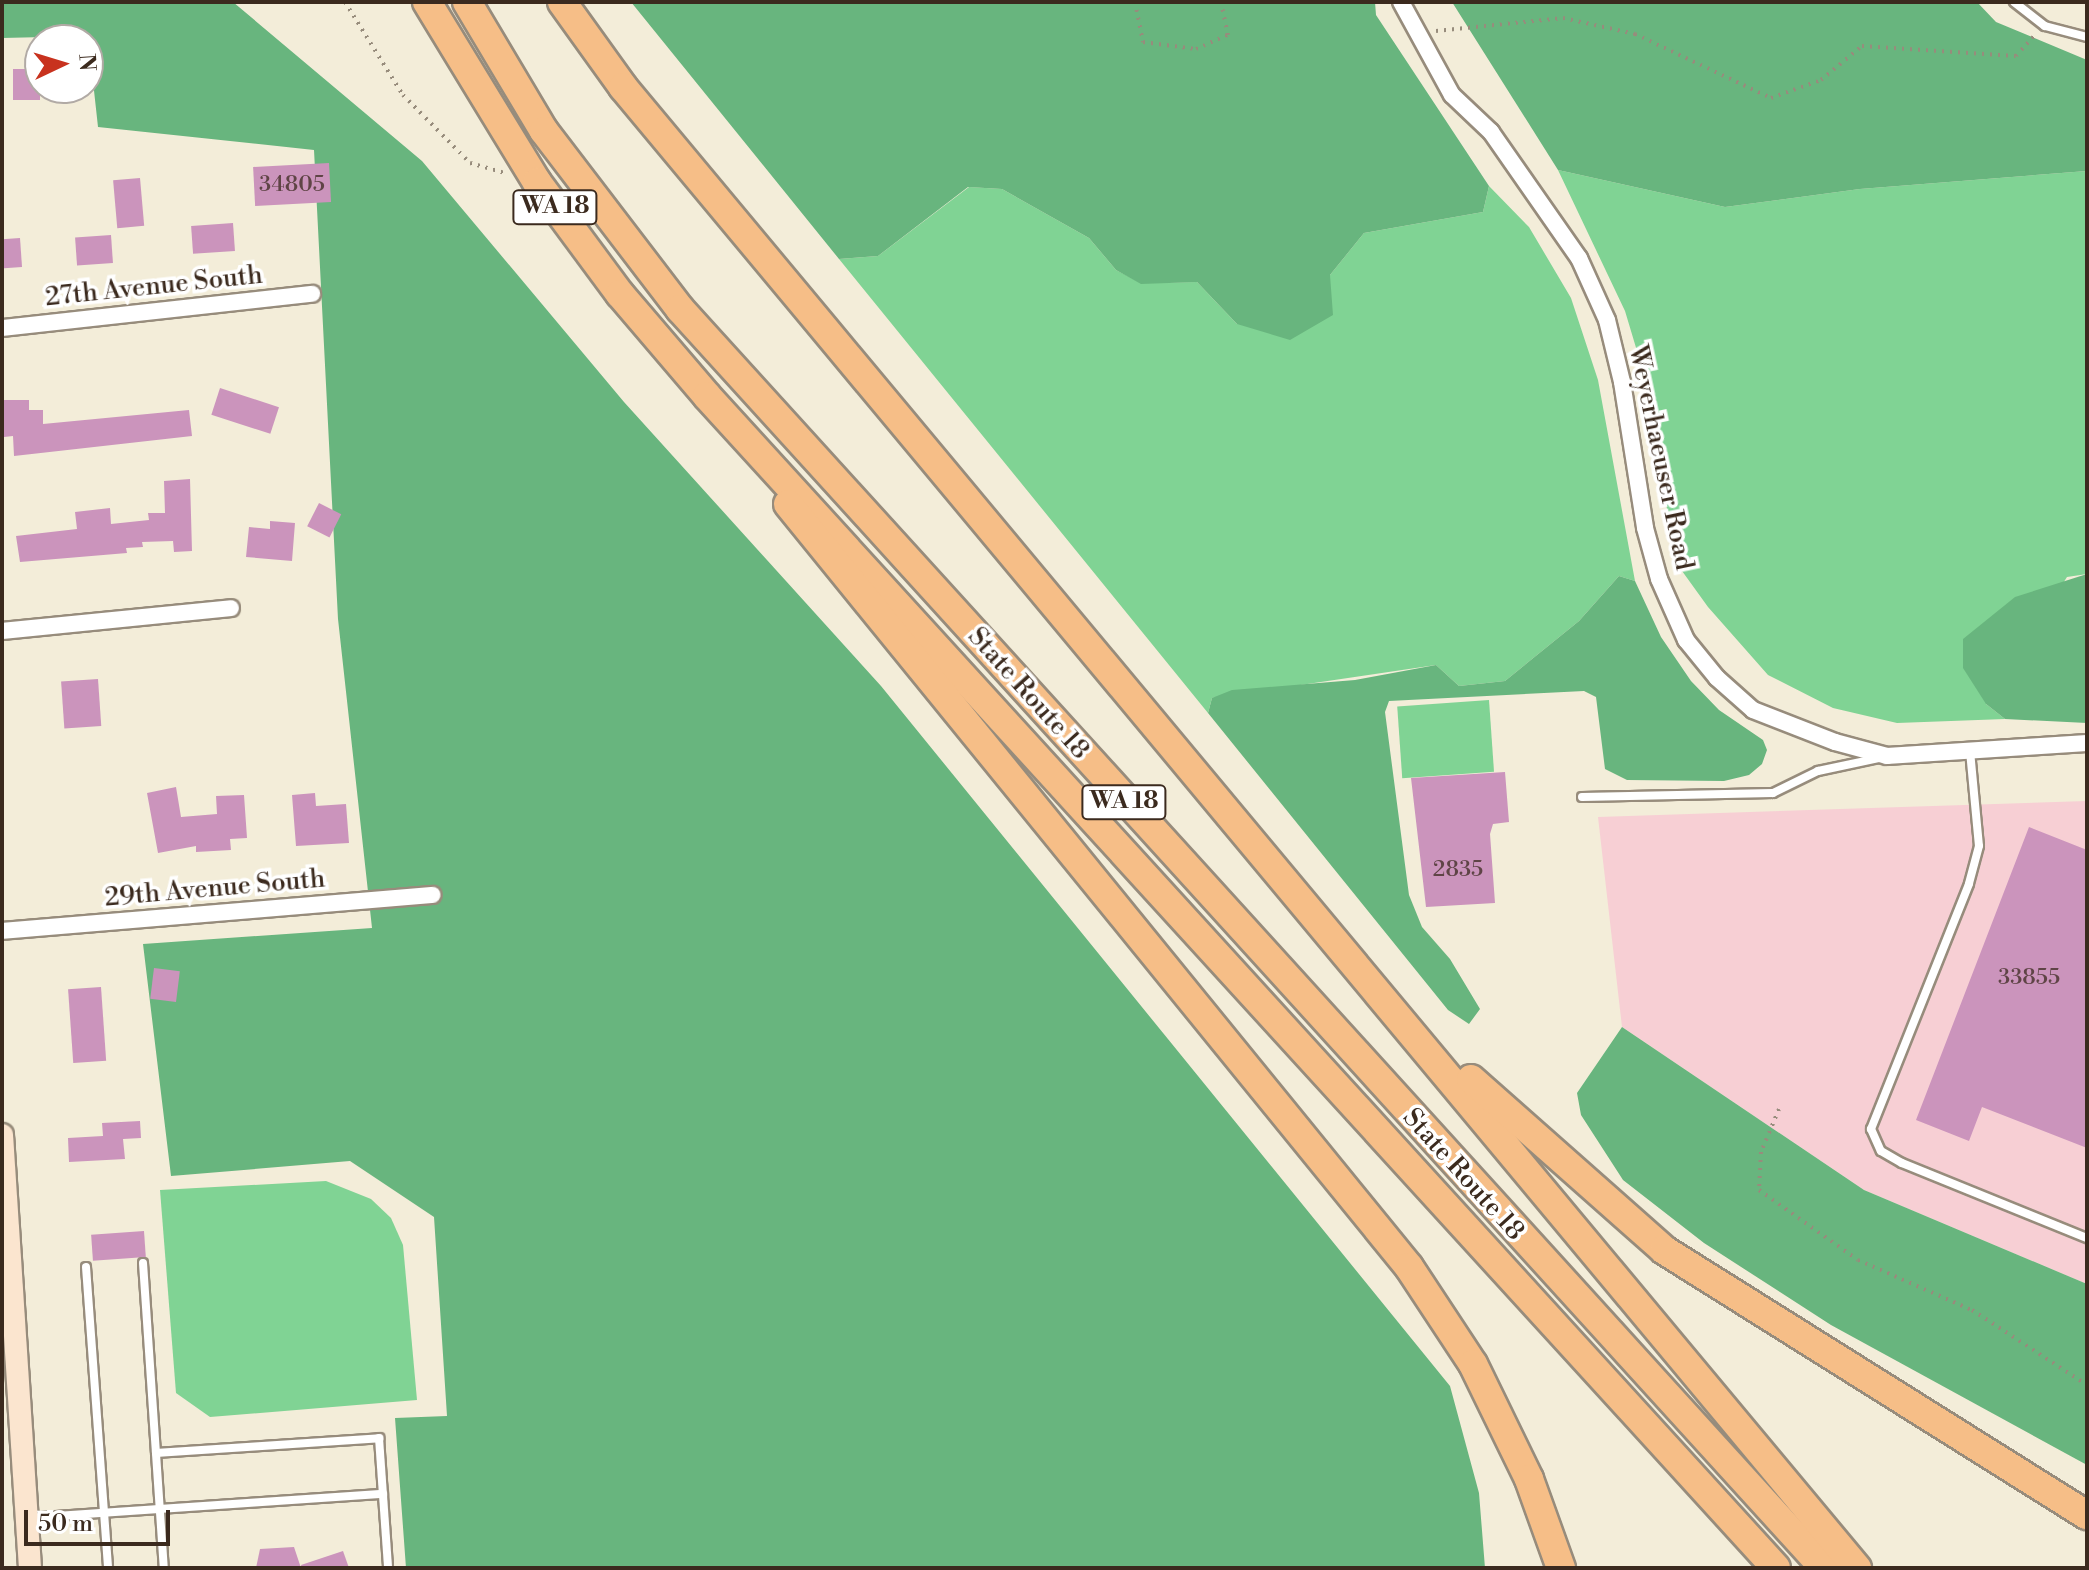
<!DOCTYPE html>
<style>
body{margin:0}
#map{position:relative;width:2089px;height:1570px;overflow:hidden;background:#f3edd9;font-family:"Libre Bodoni",serif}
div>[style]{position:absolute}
.built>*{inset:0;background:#f7cfd4}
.green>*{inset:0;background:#80d394;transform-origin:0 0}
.forest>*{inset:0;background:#68b57e}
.building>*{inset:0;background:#cb94bc;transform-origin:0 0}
.path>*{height:4px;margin-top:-2px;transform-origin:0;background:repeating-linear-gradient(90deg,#978c7c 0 2px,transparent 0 8px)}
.roads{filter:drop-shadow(2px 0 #978c7c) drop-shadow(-2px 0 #978c7c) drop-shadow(0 2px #978c7c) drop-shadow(0 -2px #978c7c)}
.lane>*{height:8px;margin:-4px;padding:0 4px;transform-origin:4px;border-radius:4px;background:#fff}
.street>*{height:16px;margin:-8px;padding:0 8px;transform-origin:8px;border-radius:8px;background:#fff}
.secondary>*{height:22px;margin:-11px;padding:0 11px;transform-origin:11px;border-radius:11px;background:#fbe5cf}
.highway>*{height:28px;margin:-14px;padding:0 14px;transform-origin:14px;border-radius:14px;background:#f6be87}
span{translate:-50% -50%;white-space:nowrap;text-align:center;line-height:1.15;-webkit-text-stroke:7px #fff;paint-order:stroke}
.number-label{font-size:22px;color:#5f4446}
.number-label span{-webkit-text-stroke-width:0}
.shield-label span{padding:2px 6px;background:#fff;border:2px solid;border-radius:6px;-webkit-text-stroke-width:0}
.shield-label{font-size:24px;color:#3b2a1e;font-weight:700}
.street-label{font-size:26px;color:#3b2a1e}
.frame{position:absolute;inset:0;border:4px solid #3b2a1e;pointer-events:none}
.north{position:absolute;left:24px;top:24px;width:80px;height:80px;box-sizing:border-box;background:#fff;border:2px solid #b1aaa5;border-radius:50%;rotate:86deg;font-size:22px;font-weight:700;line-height:32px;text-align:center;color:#3b2a1e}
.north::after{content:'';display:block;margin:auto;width:28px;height:36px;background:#c8321e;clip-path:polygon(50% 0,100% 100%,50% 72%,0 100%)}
.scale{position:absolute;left:24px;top:1510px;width:146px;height:36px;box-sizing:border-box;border:4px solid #3b2a1e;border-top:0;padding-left:10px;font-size:24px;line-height:28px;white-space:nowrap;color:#3b2a1e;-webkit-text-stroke:6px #fff;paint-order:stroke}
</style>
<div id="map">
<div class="built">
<i style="clip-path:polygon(2087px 801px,2087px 1284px,1864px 1190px,1622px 1027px,1598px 817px)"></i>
</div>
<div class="green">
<i style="clip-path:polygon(1558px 170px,1725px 207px,1860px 189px,2087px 171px,2087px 574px,2067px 577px,1986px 704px,2005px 719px,1897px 723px,1833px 708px,1768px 675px,1708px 607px,1677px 564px,1640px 361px,1625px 311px)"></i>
<i style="clip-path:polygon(1489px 186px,1529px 227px,1571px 298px,1598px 380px,1635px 581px,1619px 576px,1579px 621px,1505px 681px,1459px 686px,1436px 665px,1212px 698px,1208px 713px,839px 259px,878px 256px,969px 187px,1002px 189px,1089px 238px,1116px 270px,1141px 283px,1197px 282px,1237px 324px,1330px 275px,1364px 233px,1483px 212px)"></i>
<i style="left:1489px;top:700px;width:72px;height:92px;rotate:86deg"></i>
<i style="clip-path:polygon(326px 1181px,371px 1199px,391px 1218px,403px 1245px,417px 1400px,210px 1417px,176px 1393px,160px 1190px)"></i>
</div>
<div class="forest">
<i style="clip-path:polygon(2px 2px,233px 2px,422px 161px,624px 402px,881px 686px,1450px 1386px,1479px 1493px,1485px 1568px,406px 1568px,395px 1418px,447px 1416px,434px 1217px,350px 1161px,171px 1176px,143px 944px,372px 928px,338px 619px,314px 150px,98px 127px,88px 36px,2px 38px)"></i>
<i style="clip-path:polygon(631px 2px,1375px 2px,1376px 15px,1489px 186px,1483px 212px,1364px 233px,1330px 275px,1333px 315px,1290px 340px,1237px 324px,1197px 282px,1141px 284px,1116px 270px,1089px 238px,1002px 189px,968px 187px,878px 256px,839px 259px)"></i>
<i style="clip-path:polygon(1452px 2px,1977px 2px,1996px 22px,2087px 60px,2087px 171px,1860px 189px,1725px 207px,1558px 170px)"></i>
<i style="clip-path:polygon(2087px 574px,2087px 723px,2005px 719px,1986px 704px,1963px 668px,1963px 639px,2015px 597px)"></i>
<i style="clip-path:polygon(1619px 576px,1635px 581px,1661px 637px,1691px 681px,1719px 710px,1763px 740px,1767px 750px,1762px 764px,1749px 775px,1724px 781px,1627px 780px,1605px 769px,1596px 697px,1584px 691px,1389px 701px,1385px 712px,1409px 895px,1422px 927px,1450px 959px,1480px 1009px,1469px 1024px,1448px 1010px,1208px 713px,1212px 698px,1232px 690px,1355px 680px,1436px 665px,1459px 686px,1505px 681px,1579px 621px)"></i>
<i style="clip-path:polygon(1622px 1027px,1864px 1190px,2087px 1284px,2087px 1465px,1831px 1325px,1704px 1243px,1623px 1180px,1581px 1115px,1577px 1093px)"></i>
</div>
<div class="building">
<i style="left:13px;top:69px;width:27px;height:31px"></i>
<i style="left:329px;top:163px;width:39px;height:76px;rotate:87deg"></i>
<i style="left:140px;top:178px;width:48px;height:27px;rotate:85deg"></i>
<i style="left:233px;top:223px;width:28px;height:42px;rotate:86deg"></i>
<i style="left:111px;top:235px;width:28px;height:36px;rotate:86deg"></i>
<i style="left:20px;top:238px;width:29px;height:18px;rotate:86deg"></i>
<i style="left:220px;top:388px;width:62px;height:28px;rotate:18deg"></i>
<i style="clip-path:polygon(3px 400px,29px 400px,29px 410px,43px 410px,43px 424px,189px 410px,192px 436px,14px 456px,13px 436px,4px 437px)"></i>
<i style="clip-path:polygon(190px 479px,192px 551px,174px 552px,173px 541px,142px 542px,143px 547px,126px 548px,127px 553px,20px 562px,16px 536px,77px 529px,75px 512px,110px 508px,111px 524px,149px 520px,148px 513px,165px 513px,164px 481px)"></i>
<i style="left:319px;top:503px;width:25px;height:26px;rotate:27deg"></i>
<i style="clip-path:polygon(270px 521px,295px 523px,292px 561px,246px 557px,249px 527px,270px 529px)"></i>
<i style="left:98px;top:679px;width:47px;height:37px;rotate:86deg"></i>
<i style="clip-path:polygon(1505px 772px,1509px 822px,1493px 824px,1490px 834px,1495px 903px,1426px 907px,1411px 778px)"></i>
<i style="clip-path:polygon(176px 787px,181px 817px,217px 814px,216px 796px,244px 795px,247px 838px,230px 839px,231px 850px,196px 852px,196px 846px,158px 853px,147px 793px)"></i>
<i style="clip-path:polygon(315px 793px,316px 806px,346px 804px,349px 843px,296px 846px,292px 795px)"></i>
<i style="clip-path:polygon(2029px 827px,2087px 850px,2087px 1148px,1982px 1107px,1969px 1141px,1916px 1120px)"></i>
<i style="left:154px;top:968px;width:26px;height:31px;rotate:7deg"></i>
<i style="left:101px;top:987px;width:74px;height:33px;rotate:86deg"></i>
<i style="clip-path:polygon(140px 1121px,141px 1138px,123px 1139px,125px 1159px,69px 1162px,68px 1138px,103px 1136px,102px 1123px)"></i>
<i style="left:144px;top:1231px;width:26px;height:53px;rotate:86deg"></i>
<i style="clip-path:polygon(294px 1547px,301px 1568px,256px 1568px,260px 1549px)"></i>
<i style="clip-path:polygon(343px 1551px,349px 1568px,302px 1568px,301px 1565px)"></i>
</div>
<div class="path">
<i style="left:345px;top:2px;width:110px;rotate:58.1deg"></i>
<i style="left:403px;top:95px;width:95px;rotate:45.4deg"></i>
<i style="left:470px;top:163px;width:36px;rotate:16deg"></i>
<i style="left:1135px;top:2px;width:41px;rotate:78.7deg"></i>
<i style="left:1143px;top:42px;width:53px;rotate:7.5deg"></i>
<i style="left:1196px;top:49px;width:35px;rotate:-24deg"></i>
<i style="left:1228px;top:35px;width:34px;rotate:-102deg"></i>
<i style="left:1436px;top:31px;width:128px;rotate:-5.8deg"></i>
<i style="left:1563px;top:18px;width:74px;rotate:12.5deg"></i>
<i style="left:1635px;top:34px;width:150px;rotate:25.2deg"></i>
<i style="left:1771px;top:98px;width:53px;rotate:-19.8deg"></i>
<i style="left:1821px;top:80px;width:53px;rotate:-39.7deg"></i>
<i style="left:1862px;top:46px;width:154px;rotate:3.7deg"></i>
<i style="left:2016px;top:56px;width:31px;rotate:-48deg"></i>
<i style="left:1779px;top:1109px;width:47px;rotate:112.7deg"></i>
<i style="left:1761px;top:1152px;width:38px;rotate:93deg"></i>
<i style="left:1759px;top:1190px;width:121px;rotate:35.3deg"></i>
<i style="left:1858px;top:1260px;width:124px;rotate:23.7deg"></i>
<i style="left:1972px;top:1310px;width:137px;rotate:33.1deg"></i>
</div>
<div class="roads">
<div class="lane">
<i style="left:2014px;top:2px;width:39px;rotate:38deg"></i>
<i style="left:2045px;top:26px;width:43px;rotate:14.7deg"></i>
<i style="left:1970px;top:751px;width:95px;rotate:84.6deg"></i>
<i style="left:1979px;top:846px;width:39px;rotate:105deg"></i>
<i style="left:1969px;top:884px;width:264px;rotate:111.8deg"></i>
<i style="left:1871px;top:1129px;width:24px;rotate:66deg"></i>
<i style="left:1881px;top:1151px;width:24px;rotate:30deg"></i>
<i style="left:1902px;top:1163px;width:200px;rotate:22.1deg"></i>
<i style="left:1582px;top:797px;width:191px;rotate:-1.2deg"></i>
<i style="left:1773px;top:793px;width:50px;rotate:-26.1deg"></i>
<i style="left:1818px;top:771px;width:62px;rotate:-12deg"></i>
<i style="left:143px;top:1263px;width:306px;rotate:86.1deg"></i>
<i style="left:86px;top:1267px;width:302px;rotate:85.8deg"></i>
<i style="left:156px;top:1453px;width:224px;rotate:-3.8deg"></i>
<i style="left:379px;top:1438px;width:130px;rotate:86deg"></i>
<i style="left:27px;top:1518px;width:357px;rotate:-3.9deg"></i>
</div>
<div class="street">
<i style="left:1401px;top:2px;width:106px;rotate:61.3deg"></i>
<i style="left:1452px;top:95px;width:54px;rotate:43.5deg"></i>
<i style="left:1491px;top:132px;width:154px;rotate:55.1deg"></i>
<i style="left:1579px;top:258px;width:68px;rotate:65.7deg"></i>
<i style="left:1607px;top:320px;width:64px;rotate:76.4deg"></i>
<i style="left:1622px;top:382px;width:148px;rotate:81deg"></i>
<i style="left:1645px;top:528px;width:53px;rotate:74.6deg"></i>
<i style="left:1659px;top:579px;width:67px;rotate:66.1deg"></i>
<i style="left:1686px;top:640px;width:49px;rotate:50.8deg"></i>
<i style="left:1717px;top:678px;width:48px;rotate:41.6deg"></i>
<i style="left:1753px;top:710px;width:88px;rotate:21.3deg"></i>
<i style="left:1835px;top:742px;width:54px;rotate:15.1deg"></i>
<i style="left:1887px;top:756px;width:200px;rotate:-3.7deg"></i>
<i style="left:2px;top:328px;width:312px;rotate:-6.3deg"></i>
<i style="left:2px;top:631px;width:230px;rotate:-5.7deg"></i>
<i style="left:2px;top:931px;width:432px;rotate:-4.8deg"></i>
</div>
<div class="secondary">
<i style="left:2px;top:1135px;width:434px;rotate:86.3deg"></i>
</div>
<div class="highway">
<i style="left:427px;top:2px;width:211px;rotate:58.6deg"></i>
<i style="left:537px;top:182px;width:139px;rotate:53.5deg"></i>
<i style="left:620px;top:294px;width:134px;rotate:49.5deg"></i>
<i style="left:707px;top:396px;width:1586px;rotate:47.63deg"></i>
<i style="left:467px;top:2px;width:150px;rotate:59.2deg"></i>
<i style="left:544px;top:131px;width:224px;rotate:52.6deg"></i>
<i style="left:680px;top:309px;width:1701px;rotate:47.74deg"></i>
<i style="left:562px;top:2px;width:105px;rotate:54.3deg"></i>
<i style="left:623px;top:87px;width:1928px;rotate:50.2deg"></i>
<i style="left:788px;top:504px;width:984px;rotate:50.86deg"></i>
<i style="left:1409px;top:1267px;width:116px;rotate:56.6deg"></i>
<i style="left:1473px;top:1364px;width:128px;rotate:64deg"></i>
<i style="left:1529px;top:1479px;width:95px;rotate:70.2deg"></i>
<i style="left:1471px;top:1079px;width:258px;rotate:41.5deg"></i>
<i style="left:1664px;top:1250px;width:499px;rotate:32.1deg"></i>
</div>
</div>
<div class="number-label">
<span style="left:292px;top:185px">34805</span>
<span style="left:1458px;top:870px">2835</span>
<span style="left:2029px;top:978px">33855</span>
</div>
<div class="shield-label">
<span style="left:555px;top:207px">WA 18</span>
<span style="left:1124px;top:802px">WA 18</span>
</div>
<div class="street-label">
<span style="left:154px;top:287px;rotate:-6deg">27th Avenue South</span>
<span style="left:1660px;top:458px;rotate:78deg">Weyerhaeuser Road</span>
<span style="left:1028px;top:694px;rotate:48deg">State Route 18</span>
<span style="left:215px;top:889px;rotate:-5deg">29th Avenue South</span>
<span style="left:1463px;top:1175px;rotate:48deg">State Route 18</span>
</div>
<div class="frame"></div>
<div class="north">N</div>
<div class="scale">50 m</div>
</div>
